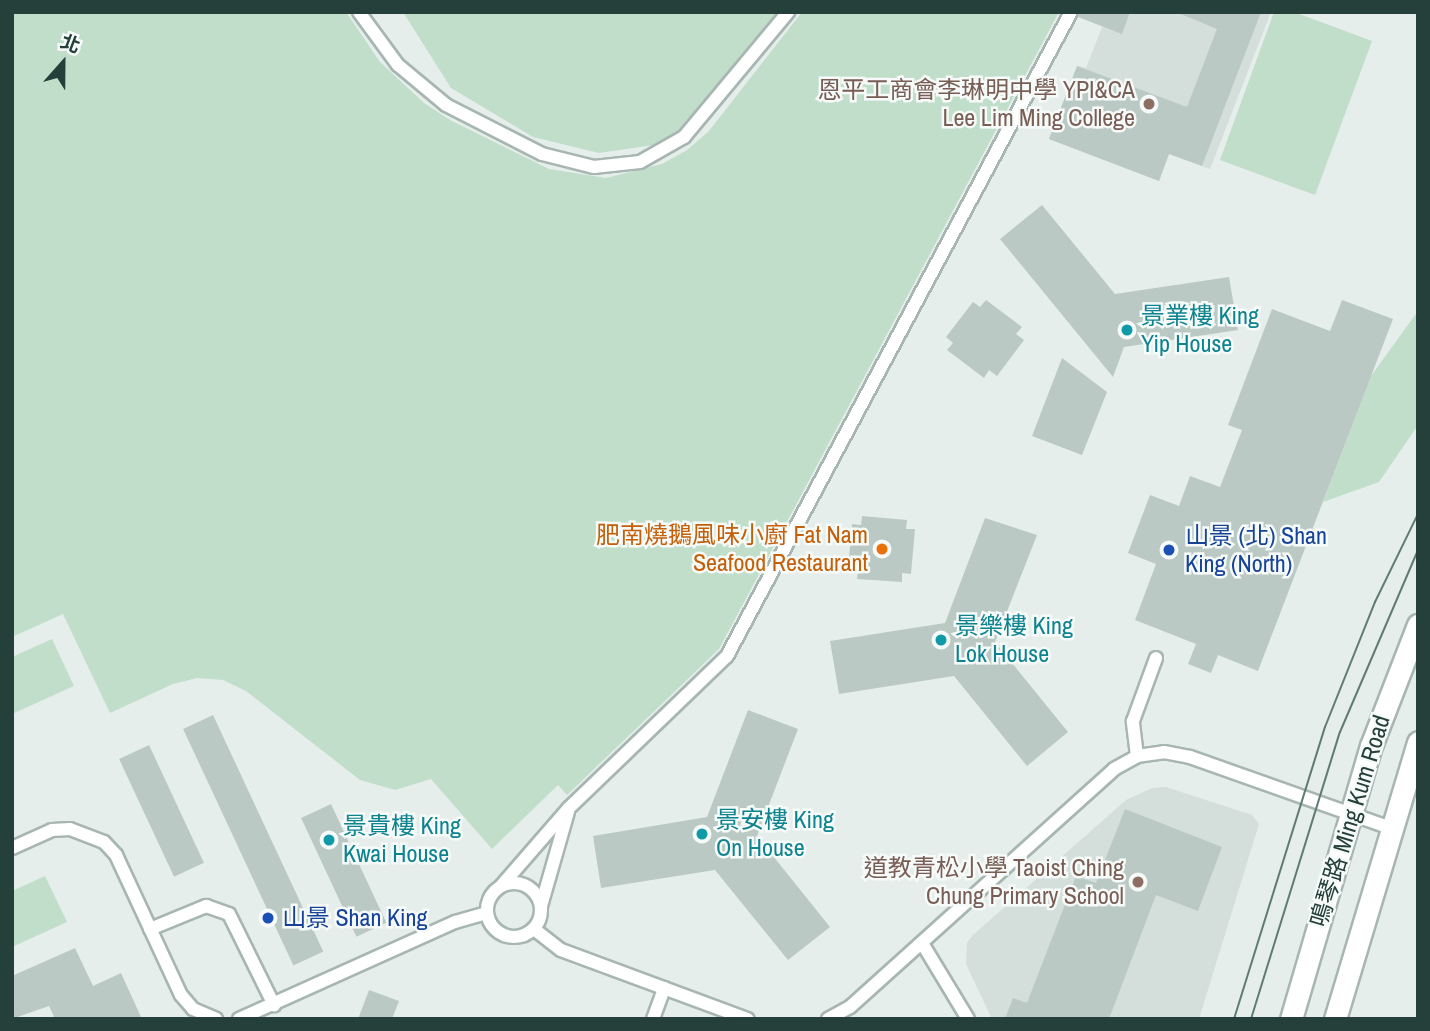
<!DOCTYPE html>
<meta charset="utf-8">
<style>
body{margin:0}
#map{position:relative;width:1430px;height:1031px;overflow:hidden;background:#e6eeeb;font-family:"Archivo Narrow","Noto Sans TC",sans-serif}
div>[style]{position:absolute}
.built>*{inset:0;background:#d4deda}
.green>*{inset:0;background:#c0deca}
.building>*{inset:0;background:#bbc9c4;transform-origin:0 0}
.roads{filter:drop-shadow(2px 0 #a8b6b2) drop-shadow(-2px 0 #a8b6b2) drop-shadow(0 2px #a8b6b2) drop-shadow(0 -2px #a8b6b2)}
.lane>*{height:12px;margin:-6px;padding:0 6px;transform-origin:6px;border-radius:6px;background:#fff}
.lane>.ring{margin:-6px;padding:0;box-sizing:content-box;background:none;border:12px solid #fff;border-radius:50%}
.secondary>*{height:21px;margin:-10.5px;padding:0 10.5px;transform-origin:10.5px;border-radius:10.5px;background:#fff}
.tram>*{height:2px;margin:-1px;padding:0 1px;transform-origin:1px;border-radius:1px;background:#607b75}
.dots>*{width:19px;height:19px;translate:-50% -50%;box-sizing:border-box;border:4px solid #f6faf9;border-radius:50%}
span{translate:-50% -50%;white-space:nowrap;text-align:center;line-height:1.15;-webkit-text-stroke:5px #f6faf9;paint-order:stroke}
.education-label{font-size:24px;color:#785e54}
.right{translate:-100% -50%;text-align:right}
.culture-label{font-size:24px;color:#0d838f}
.left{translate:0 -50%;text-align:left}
.food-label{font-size:24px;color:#c56008}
.transit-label{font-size:24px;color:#164399}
.street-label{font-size:24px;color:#25403a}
.frame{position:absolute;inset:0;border:14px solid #25403a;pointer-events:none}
.north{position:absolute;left:28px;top:28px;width:70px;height:70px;-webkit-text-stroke:5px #f6faf9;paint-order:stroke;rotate:21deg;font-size:19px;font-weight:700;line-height:28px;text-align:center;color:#25403a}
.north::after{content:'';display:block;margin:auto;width:24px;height:32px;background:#25403a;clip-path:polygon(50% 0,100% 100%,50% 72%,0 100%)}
</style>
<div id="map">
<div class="built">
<i style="clip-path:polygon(1108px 12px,1271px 12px,1210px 169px,1169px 154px,1159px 181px,1049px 139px,1077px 66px,1086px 68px)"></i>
<i style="clip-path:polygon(1166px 787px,1252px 815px,1259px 824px,1199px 1019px,992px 1019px,966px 964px,967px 943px,973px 935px,1126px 800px,1152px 788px)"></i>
</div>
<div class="green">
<i style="clip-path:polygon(12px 12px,346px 12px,380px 62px,424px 103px,450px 120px,549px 169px,606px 178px,662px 164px,687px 150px,709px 131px,802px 12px,1059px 12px,719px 649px,567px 795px,558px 785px,492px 849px,431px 779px,395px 790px,360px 780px,246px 691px,223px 680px,197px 678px,173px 684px,110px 713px,63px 614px,12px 637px)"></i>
<i style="clip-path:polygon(403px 12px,782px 12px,725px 100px,667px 143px,599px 153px,533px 137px,451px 88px)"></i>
<i style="clip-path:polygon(1274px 12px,1294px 12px,1372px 41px,1315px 195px,1220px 160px)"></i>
<i style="clip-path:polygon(1418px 311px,1418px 425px,1379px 482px,1323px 502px,1371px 376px)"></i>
<i style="clip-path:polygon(52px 639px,74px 686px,12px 714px,12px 657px)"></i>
<i style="clip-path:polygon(45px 876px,67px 922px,12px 947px,12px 891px)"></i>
</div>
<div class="building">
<i style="clip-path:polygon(1080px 12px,1130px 12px,1122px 34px,1078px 17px)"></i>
<i style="clip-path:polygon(1176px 12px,1261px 12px,1202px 166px,1169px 154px,1159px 181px,1049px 139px,1077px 66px,1187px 107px,1217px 29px)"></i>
<i style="clip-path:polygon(1042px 205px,1115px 294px,1229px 277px,1238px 330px,1124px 347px,1113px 377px,1000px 239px)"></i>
<i style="clip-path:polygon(986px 300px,1022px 327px,1016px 334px,1024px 340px,997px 376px,989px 370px,984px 378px,947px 350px,953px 343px,946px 337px,973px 302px,980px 307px)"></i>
<i style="clip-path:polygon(1342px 300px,1393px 319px,1258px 671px,1218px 655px,1211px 673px,1188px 664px,1196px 644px,1135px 620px,1156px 564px,1128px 553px,1150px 495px,1179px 506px,1190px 476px,1220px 487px,1242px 430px,1228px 425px,1272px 309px,1330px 331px)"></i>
<i style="clip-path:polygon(1062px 358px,1107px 392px,1082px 455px,1032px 436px)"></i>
<i style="clip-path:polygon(862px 516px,907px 520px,906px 529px,915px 529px,911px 574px,902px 573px,902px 582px,857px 579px,858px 569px,848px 569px,852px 524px,861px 525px)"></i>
<i style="clip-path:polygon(985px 518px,1037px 535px,995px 642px,1068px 732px,1027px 766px,954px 676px,839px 694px,830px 641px,945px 623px)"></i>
<i style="clip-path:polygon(748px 710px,798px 729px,757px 836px,830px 927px,788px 960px,715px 870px,601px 888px,593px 836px,707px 817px)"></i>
<i style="left:213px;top:715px;width:261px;height:33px;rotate:65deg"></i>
<i style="left:149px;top:745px;width:130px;height:33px;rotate:65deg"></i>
<i style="left:331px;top:804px;width:131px;height:33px;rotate:65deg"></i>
<i style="clip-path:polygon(1125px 809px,1222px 847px,1198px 911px,1156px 895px,1109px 1019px,1005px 1019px,1013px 998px,1027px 1003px,1076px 876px,1096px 883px)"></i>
<i style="clip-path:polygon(75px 948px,93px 986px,121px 973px,142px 1019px,55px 1019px,49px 1006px,12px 1019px,12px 976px)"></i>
<i style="clip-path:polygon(369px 990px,399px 1001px,392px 1019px,358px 1019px)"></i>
</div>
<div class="roads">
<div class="lane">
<i style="left:359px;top:12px;width:66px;rotate:53.7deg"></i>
<i style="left:398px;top:65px;width:62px;rotate:39.8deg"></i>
<i style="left:446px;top:105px;width:108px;rotate:27deg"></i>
<i style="left:542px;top:154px;width:54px;rotate:14deg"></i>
<i style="left:594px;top:167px;width:46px;rotate:-6.2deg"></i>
<i style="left:640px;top:162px;width:51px;rotate:-29.6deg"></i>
<i style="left:684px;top:137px;width:163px;rotate:-50.2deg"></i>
<i style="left:1137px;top:756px;width:35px;rotate:-97deg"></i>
<i style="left:1133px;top:721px;width:67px;rotate:-69.9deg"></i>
<i style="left:12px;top:848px;width:44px;rotate:-24.2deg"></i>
<i style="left:52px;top:830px;width:18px;rotate:-3deg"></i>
<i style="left:70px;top:829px;width:36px;rotate:21deg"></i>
<i style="left:104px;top:842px;width:18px;rotate:47deg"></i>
<i style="left:116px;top:855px;width:154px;rotate:65.1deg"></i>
<i style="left:181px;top:995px;width:18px;rotate:49deg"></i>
<i style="left:193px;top:1009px;width:25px;rotate:23deg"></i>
<i class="ring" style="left:487px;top:883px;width:42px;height:42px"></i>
<i style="left:502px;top:885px;width:102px;rotate:-49deg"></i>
<i style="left:569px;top:808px;width:219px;rotate:-43.9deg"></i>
<i style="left:727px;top:656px;width:730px;rotate:-61.89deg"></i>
<i style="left:541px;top:906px;width:98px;rotate:-74deg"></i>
<i style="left:150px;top:929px;width:61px;rotate:-22.3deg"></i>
<i style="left:206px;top:906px;width:24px;rotate:19deg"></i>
<i style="left:229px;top:914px;width:102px;rotate:63.7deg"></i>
<i style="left:534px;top:929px;width:34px;rotate:38deg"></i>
<i style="left:561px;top:950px;width:199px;rotate:20.3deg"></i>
<i style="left:922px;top:943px;width:89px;rotate:58.8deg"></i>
<i style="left:239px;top:1019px;width:237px;rotate:-24.2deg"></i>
<i style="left:455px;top:922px;width:32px;rotate:-16deg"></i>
<i style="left:653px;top:1019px;width:33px;rotate:-70deg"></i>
<i style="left:828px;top:1019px;width:25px;rotate:-29deg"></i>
<i style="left:850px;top:1007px;width:355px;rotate:-42deg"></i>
<i style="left:1114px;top:769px;width:26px;rotate:-29deg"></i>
<i style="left:1137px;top:756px;width:27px;rotate:-8deg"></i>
<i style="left:1164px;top:752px;width:26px;rotate:11deg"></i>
<i style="left:1190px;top:757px;width:212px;rotate:19.5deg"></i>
</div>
<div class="secondary">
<i style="left:1291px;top:1019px;width:284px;rotate:-73.7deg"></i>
<i style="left:1371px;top:746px;width:130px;rotate:-68.8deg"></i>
<i style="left:1335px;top:1019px;width:289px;rotate:-73.3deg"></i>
</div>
</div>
<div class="tram">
<i style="left:1234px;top:1019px;width:306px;rotate:-72.7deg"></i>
<i style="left:1325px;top:727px;width:135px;rotate:-68.2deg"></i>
<i style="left:1375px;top:602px;width:98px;rotate:-64deg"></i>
<i style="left:1251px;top:1019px;width:300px;rotate:-72.8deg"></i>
<i style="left:1340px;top:732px;width:198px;rotate:-66.8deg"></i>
</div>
<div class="dots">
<i style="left:1149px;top:104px;background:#8d6e63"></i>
<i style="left:1127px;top:330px;background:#0f9aa8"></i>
<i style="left:882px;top:549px;background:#e8710a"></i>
<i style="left:1169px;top:550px;background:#1a4fb4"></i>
<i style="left:941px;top:640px;background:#0f9aa8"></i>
<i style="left:702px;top:834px;background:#0f9aa8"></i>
<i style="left:329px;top:840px;background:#0f9aa8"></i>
<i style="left:1138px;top:882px;background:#8d6e63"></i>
<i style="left:268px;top:918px;background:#1a4fb4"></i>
</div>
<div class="education-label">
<span class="right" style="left:1135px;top:104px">恩平工商會李琳明中學 YPI&amp;CA<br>Lee Lim Ming College</span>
<span class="right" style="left:1124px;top:882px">道教青松小學 Taoist Ching<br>Chung Primary School</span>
</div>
<div class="culture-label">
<span class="left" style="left:1141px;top:330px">景業樓 King<br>Yip House</span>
<span class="left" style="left:955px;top:640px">景樂樓 King<br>Lok House</span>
<span class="left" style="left:716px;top:834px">景安樓 King<br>On House</span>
<span class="left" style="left:343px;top:840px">景貴樓 King<br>Kwai House</span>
</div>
<div class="food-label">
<span class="right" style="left:868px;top:549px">肥南燒鵝風味小廚 Fat Nam<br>Seafood Restaurant</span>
</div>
<div class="transit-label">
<span class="left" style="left:1185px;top:550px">山景 (北) Shan<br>King (North)</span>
<span class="left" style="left:282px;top:918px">山景 Shan King</span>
</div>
<div class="street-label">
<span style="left:1350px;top:821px;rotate:-73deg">鳴琴路 Ming Kum Road</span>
</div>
<div class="frame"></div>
<div class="north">北</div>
</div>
